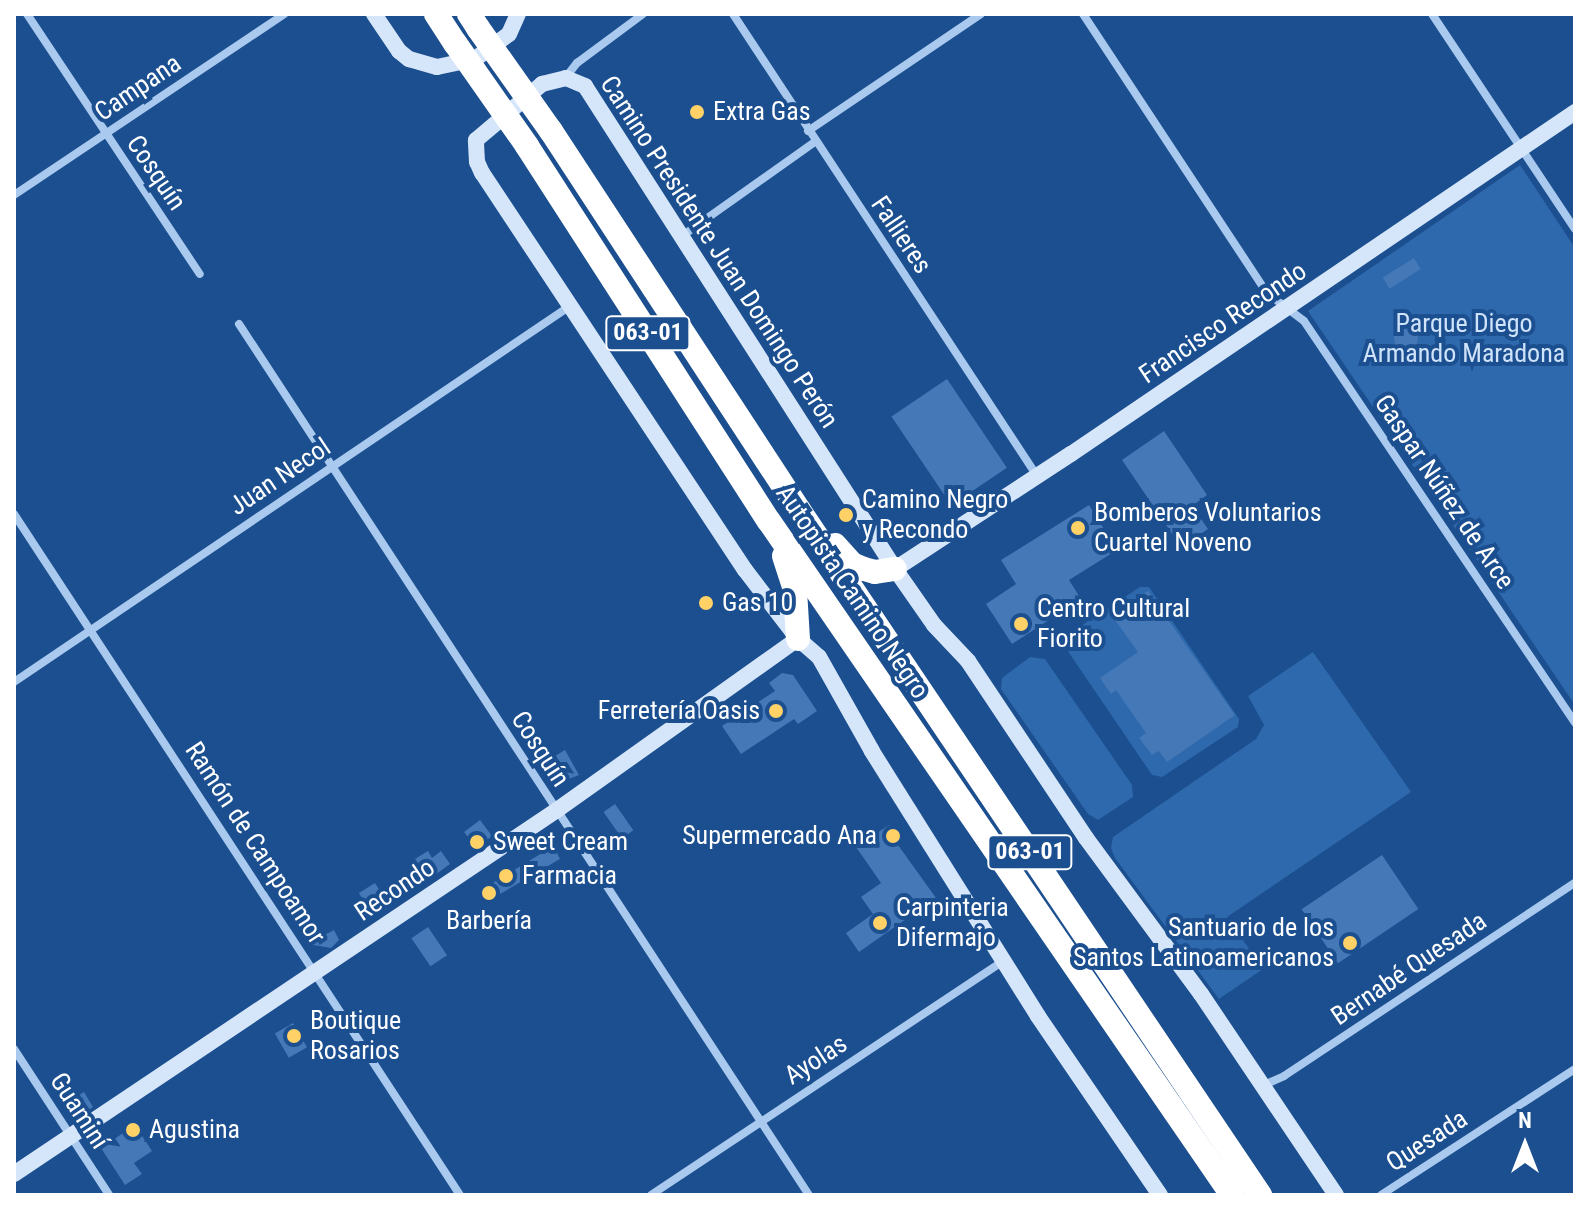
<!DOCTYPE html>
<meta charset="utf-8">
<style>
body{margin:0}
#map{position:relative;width:1589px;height:1209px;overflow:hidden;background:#1b4f8f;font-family:"Roboto Condensed",sans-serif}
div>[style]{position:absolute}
.green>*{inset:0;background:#2e69ad}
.building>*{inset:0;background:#4478b7;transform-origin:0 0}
.round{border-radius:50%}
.street>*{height:8px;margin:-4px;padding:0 4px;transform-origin:4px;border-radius:4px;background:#a9c9ee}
.secondary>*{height:16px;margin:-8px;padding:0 8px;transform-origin:8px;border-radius:8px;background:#d6e6fa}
.highway>*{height:24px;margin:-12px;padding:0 12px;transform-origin:12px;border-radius:12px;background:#fff}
.highway-bridge>*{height:24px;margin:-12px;padding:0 12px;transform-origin:12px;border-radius:12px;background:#fff}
.dots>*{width:22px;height:22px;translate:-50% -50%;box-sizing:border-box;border:4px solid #1b4f8f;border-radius:50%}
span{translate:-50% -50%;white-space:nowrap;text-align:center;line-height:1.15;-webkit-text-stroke:8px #1b4f8f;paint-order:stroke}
.shield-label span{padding:2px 6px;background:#1b4f8f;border:2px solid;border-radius:6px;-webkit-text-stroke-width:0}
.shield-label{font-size:24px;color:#fff;font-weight:700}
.street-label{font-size:26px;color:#fff}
.poi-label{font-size:26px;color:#fff}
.left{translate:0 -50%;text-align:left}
.right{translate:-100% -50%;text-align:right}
.park-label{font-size:26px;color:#cfe3fa}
.frame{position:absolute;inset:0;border:16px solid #fff;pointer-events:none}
.north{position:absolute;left:1485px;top:1105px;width:80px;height:80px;-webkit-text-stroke:6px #1b4f8f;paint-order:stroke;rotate:0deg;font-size:22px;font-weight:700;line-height:32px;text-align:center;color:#fff}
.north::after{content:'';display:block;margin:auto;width:28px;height:36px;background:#fff;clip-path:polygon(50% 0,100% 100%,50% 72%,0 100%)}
</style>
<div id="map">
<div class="green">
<i style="clip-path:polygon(1520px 165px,1575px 248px,1575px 705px,1308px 311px)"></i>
<i style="clip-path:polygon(1140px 587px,1149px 587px,1239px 719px,1238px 727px,1162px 777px,1152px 775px,1063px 644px,1064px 637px)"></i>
<i style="clip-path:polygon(1313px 652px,1411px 792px,1227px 917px,1263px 969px,1219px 999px,1115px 858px,1111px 848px,1113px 837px,1256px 739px,1264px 725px,1248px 696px)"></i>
<i style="clip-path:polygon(1030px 657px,1045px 659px,1132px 785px,1133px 797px,1098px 820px,1088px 814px,1001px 689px,1002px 678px)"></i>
</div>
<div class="building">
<i style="left:1414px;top:258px;width:13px;height:37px;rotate:58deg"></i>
<i class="round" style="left:1394px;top:326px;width:24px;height:24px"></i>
<i style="left:947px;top:379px;width:107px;height:67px;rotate:56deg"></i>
<i style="clip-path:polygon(1164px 431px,1207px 495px,1192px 506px,1208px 529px,1181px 547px,1122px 460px)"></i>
<i style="clip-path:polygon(1089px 505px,1117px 550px,1069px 580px,1081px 599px,1012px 644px,986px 604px,1016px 584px,1001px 560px)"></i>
<i style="clip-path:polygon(1148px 591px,1235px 715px,1167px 762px,1159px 751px,1152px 755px,1139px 738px,1146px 733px,1116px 690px,1111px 694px,1100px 678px,1138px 652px,1112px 616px)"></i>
<i style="clip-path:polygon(782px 673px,793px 675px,817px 711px,798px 724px,794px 719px,741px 754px,722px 726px,775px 691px,769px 683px)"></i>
<i style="clip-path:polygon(565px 750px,579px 775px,558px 783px,545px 762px)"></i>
<i style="left:615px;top:804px;width:32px;height:14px;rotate:55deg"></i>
<i style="left:480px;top:820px;width:20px;height:20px;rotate:53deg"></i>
<i style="clip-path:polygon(889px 825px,901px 843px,898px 845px,936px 898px,859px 952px,846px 933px,873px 914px,861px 897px,881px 883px,856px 847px)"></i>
<i style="clip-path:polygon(547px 850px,556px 851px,560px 859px,488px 901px,481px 890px)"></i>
<i style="clip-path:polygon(428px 851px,432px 858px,441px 851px,450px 864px,424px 883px,410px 862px)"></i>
<i style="left:1382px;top:855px;width:65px;height:97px;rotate:56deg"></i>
<i style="left:375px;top:883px;width:28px;height:19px;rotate:58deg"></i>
<i style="left:428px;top:927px;width:34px;height:20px;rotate:56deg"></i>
<i style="clip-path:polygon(334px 930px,339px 940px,331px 948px,308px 944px)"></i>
<i style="left:293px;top:1023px;width:28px;height:21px;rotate:60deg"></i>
<i style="clip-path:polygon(84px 1092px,93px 1107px,84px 1113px,72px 1112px,66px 1103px)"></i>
<i style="clip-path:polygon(135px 1125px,152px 1151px,134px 1163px,142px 1174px,125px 1185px,101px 1148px)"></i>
</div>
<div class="street">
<i style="left:27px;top:14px;width:312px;rotate:56.4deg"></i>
<i style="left:733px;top:14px;width:553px;rotate:56.65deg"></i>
<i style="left:1083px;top:14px;width:334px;rotate:56.6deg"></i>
<i style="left:1267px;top:293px;width:46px;rotate:37.1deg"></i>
<i style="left:1304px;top:321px;width:485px;rotate:56deg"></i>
<i style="left:1432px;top:14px;width:258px;rotate:56.4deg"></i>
<i style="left:566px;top:77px;width:18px;rotate:-52deg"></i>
<i style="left:577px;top:63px;width:82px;rotate:-36.6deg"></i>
<i style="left:808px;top:131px;width:209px;rotate:-34.1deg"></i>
<i style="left:14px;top:195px;width:325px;rotate:-33.8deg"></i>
<i style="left:682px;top:236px;width:163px;rotate:-35.3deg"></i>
<i style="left:239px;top:324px;width:1041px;rotate:56.8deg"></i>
<i style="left:14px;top:514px;width:814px;rotate:56.78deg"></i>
<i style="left:14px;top:682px;width:671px;rotate:-34.07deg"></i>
<i style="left:14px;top:1049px;width:174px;rotate:56.9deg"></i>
<i style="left:1264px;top:1085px;width:22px;rotate:-24deg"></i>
<i style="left:1284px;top:1076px;width:349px;rotate:-33.6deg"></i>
<i style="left:651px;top:1195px;width:425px;rotate:-33.6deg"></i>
<i style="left:1381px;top:1195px;width:231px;rotate:-33deg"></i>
</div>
<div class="secondary">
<i style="left:374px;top:14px;width:45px;rotate:56deg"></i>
<i style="left:399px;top:51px;width:13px;rotate:39deg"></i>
<i style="left:409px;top:59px;width:29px;rotate:16deg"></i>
<i style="left:437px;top:67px;width:39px;rotate:-12deg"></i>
<i style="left:475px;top:59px;width:42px;rotate:-36.3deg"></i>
<i style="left:509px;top:34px;width:22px;rotate:-66deg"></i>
<i style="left:895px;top:569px;width:210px;rotate:-33.2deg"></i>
<i style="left:1071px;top:454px;width:609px;rotate:-34.16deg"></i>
<i style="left:14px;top:1174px;width:654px;rotate:-33.84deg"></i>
<i style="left:557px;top:810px;width:296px;rotate:-35.4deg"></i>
<i style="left:1160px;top:1195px;width:217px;rotate:-124.3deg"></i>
<i style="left:1038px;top:1016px;width:313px;rotate:-122.1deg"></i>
<i style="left:872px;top:751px;width:108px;rotate:-119.4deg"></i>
<i style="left:819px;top:657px;width:28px;rotate:-139deg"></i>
<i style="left:798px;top:639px;width:87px;rotate:-127.5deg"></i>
<i style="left:745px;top:570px;width:476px;rotate:-123.5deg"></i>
<i style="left:482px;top:173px;width:12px;rotate:-114deg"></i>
<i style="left:477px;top:162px;width:22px;rotate:-93deg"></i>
<i style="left:476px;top:140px;width:87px;rotate:-40.3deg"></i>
<i style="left:542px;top:84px;width:25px;rotate:-14deg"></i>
<i style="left:566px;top:78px;width:21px;rotate:23deg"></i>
<i style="left:585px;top:86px;width:574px;rotate:57.31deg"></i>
<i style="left:895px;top:569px;width:68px;rotate:55.1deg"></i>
<i style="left:934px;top:625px;width:50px;rotate:46.6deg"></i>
<i style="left:968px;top:661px;width:213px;rotate:56.3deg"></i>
<i style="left:1086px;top:838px;width:194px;rotate:53.6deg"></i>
<i style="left:1201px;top:994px;width:242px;rotate:56.1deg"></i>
</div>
<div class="highway">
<i style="left:436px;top:14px;width:35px;rotate:57deg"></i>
<i style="left:469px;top:14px;width:17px;rotate:57deg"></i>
<i style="left:551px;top:131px;width:453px;rotate:56.8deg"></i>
<i style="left:799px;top:510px;width:826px;rotate:56.06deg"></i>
<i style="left:527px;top:146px;width:446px;rotate:57.2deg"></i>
<i style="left:769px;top:521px;width:818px;rotate:55.51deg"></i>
<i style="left:835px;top:545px;width:25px;rotate:48deg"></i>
<i style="left:852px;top:564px;width:13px;rotate:23deg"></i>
<i style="left:864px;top:569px;width:11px;rotate:15deg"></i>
<i style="left:875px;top:572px;width:20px;rotate:-9deg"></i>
<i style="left:784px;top:556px;width:36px;rotate:72deg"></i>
<i style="left:795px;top:590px;width:49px;rotate:86.5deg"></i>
</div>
<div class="highway-bridge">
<i style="left:478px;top:28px;width:126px;rotate:54.7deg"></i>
<i style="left:455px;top:43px;width:126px;rotate:55deg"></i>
</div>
<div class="dots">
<i style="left:697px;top:112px;background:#ffd166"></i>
<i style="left:846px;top:515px;background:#ffd166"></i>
<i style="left:1078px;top:528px;background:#ffd166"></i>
<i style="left:706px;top:603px;background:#ffd166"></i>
<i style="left:1021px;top:624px;background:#ffd166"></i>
<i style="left:776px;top:711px;background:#ffd166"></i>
<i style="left:893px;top:836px;background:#ffd166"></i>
<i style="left:477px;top:842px;background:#ffd166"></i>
<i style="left:506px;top:876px;background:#ffd166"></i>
<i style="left:489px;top:893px;background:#ffd166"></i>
<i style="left:880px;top:923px;background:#ffd166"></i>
<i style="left:1350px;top:943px;background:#ffd166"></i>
<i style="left:294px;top:1036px;background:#ffd166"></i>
<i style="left:133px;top:1130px;background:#ffd166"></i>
</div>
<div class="shield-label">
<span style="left:648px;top:333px">063-01</span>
<span style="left:1030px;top:852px">063-01</span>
</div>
<div class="street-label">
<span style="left:138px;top:88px;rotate:-34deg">Campana</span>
<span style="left:156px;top:173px;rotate:56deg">Cosquín</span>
<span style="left:901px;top:235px;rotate:56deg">Fallieres</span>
<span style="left:719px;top:252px;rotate:57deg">Camino Presidente Juan Domingo Perón</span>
<span style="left:1223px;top:323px;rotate:-34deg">Francisco Recondo</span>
<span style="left:280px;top:477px;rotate:-34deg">Juan Necol</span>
<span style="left:1444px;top:492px;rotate:56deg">Gaspar Núñez de Arce</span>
<span style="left:852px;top:592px;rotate:56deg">Autopista Camino Negro</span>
<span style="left:540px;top:749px;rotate:57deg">Cosquín</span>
<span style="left:255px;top:843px;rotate:57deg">Ramón de Campoamor</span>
<span style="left:395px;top:890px;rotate:-34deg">Recondo</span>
<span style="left:1409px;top:969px;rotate:-34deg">Bernabé Quesada</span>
<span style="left:816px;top:1060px;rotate:-33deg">Ayolas</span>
<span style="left:79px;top:1111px;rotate:57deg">Guaminí</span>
<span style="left:1427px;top:1141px;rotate:-33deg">Quesada</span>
</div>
<div class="poi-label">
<span class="left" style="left:713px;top:112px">Extra Gas</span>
<span class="left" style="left:862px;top:515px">Camino Negro<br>y Recondo</span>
<span class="left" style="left:1094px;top:528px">Bomberos Voluntarios<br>Cuartel Noveno</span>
<span class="left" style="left:722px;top:603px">Gas 10</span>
<span class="left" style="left:1037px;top:624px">Centro Cultural<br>Fiorito</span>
<span class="right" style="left:760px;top:711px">Ferretería Oasis</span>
<span class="right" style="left:877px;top:836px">Supermercado Ana</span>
<span class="left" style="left:493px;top:842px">Sweet Cream</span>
<span class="left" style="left:522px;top:876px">Farmacia</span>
<span class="left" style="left:896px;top:923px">Carpinteria<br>Difermajo</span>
<span style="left:489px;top:921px">Barbería</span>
<span class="right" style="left:1334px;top:943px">Santuario de los<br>Santos Latinoamericanos</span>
<span class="left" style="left:310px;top:1036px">Boutique<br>Rosarios</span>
<span class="left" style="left:149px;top:1130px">Agustina</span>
</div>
<div class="park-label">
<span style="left:1464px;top:339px">Parque Diego<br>Armando Maradona</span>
</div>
<div class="frame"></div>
<div class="north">N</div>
</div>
